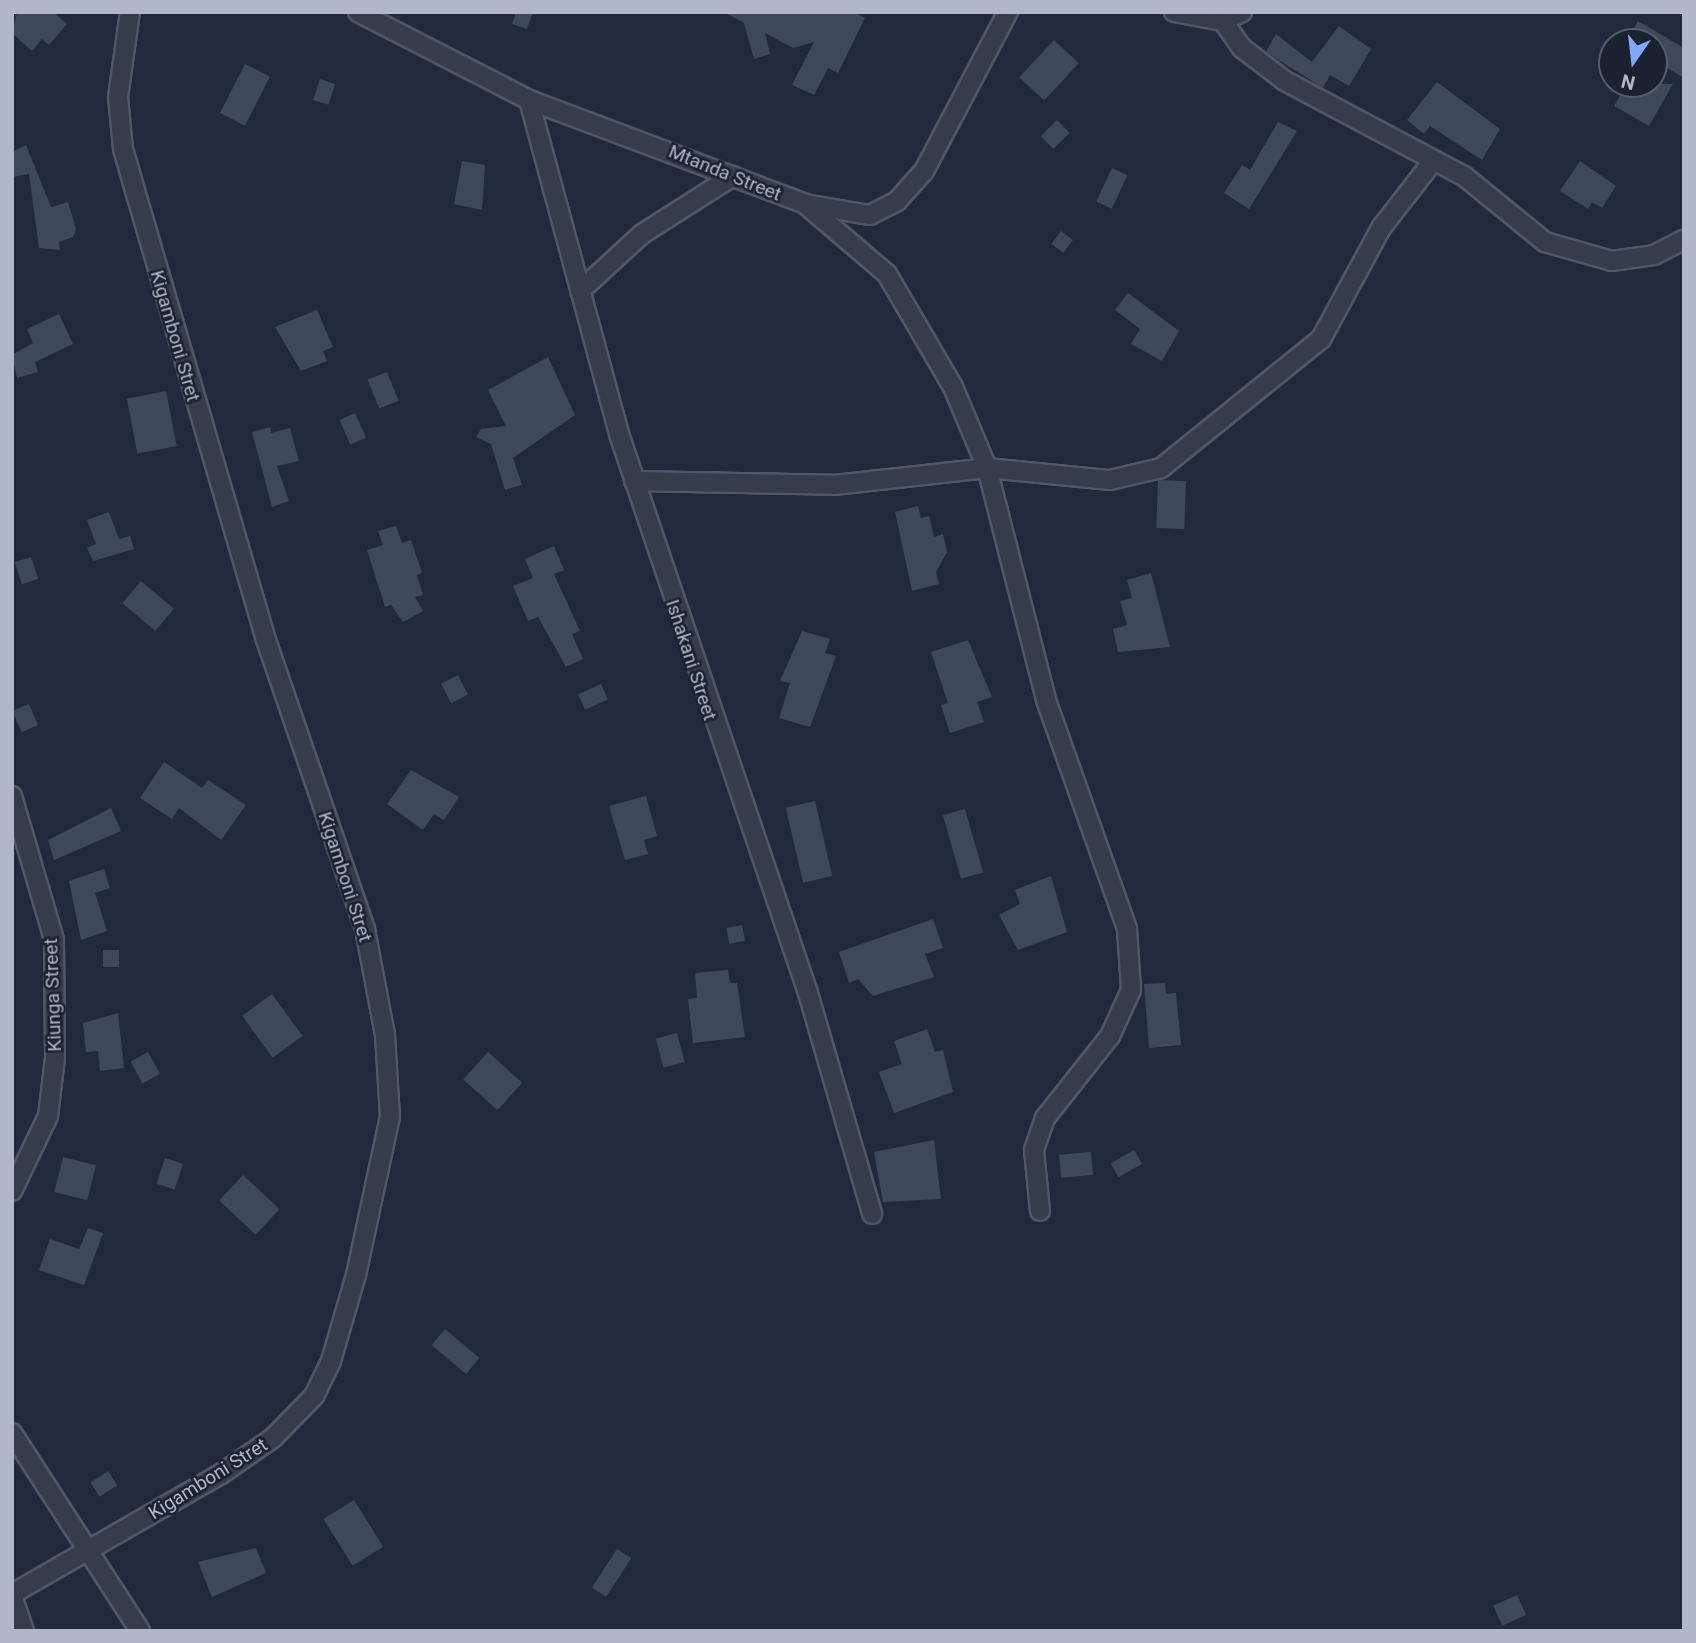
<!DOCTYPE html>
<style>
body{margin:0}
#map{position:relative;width:1696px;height:1643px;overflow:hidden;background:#212a3a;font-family:Roboto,sans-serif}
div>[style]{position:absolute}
.building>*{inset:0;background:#3d4859;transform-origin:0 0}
.roads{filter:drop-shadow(2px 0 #505765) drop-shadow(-2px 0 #505765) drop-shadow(0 2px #505765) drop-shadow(0 -2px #505765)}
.minor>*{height:18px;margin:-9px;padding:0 9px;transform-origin:9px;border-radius:9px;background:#353c4a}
span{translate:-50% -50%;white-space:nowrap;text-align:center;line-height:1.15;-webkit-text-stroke:5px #1a212f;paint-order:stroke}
.street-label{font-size:19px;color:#b0b7c6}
.frame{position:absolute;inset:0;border:14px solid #b0b7c6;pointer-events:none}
.north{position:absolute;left:1598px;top:28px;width:70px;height:70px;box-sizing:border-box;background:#1a212f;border:2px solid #565d6b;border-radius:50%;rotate:194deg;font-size:19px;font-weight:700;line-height:28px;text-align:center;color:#b0b7c6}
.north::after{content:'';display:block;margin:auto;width:24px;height:32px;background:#82a9f9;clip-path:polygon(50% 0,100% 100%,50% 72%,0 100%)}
</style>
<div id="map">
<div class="building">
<i style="clip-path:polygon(17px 12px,53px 12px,67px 24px,49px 45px,42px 39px,32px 51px,12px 33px)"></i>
<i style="clip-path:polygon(516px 12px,533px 12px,527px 29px,512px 24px)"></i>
<i style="clip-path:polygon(724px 12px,854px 12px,865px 18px,838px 73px,828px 68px,814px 95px,792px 85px,814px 42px,793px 48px,765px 33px,770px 54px,754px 59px,744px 23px)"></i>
<i style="clip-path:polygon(1638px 21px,1684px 48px,1684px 78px,1654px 60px,1654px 42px,1626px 42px)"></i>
<i style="clip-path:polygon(1339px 26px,1371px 49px,1349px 86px,1330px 75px,1323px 88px,1266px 52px,1276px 34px,1312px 62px)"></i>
<i style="left:1054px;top:40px;width:34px;height:51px;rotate:43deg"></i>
<i style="left:245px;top:64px;width:28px;height:55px;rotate:27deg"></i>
<i style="left:320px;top:79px;width:16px;height:22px;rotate:18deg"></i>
<i style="clip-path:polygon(1437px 82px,1500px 129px,1482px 160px,1430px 126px,1424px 134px,1407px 120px)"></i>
<i style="clip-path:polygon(1627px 84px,1673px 84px,1649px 126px,1614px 106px)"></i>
<i style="left:1057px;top:120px;width:18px;height:23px;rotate:45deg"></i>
<i style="clip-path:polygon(1278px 122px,1297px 131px,1249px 209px,1224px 193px,1242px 165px,1250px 170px)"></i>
<i style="clip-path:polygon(26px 145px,51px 207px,68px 202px,76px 229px,73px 237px,59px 242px,60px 250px,39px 248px,29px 174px,12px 177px,12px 152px)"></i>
<i style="clip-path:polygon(462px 161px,485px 165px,482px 210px,454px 204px)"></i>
<i style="clip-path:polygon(1580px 161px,1616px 186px,1602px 208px,1592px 202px,1588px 209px,1560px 191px)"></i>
<i style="left:1112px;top:168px;width:17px;height:37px;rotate:25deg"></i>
<i style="left:1061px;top:231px;width:15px;height:16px;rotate:37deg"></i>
<i style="clip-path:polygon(1128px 293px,1179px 331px,1162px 361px,1131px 344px,1140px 329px,1115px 310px)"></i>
<i style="clip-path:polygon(317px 310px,333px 347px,323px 351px,327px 361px,301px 371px,275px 327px)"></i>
<i style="clip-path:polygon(59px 314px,73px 344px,35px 362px,38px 372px,17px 378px,12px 355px,33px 343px,27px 329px)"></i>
<i style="clip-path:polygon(548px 357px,575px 415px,513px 458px,522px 485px,505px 490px,491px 444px,476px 437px,481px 429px,506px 426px,488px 390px)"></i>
<i style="left:387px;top:372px;width:31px;height:21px;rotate:68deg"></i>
<i style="left:166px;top:391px;width:56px;height:40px;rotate:79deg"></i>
<i style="left:355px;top:413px;width:27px;height:17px;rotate:66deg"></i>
<i style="clip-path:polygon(270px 427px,271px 433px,290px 428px,299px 461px,277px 466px,289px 501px,272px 507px,252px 432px)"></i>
<i style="left:1158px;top:480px;width:28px;height:48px;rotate:2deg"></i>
<i style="clip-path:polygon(918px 506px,921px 518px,929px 516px,934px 537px,943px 534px,947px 552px,936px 572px,939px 584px,912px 591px,895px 512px)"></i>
<i style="clip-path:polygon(109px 512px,119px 539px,130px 536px,134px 549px,93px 561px,87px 548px,96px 544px,87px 520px)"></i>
<i style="clip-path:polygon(396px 526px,402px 543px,411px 540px,422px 573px,417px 575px,423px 595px,415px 597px,423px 611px,403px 622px,391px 605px,385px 607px,367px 550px,383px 545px,378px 531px)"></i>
<i style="clip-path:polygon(554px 546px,564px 570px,554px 574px,580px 631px,572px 634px,583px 659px,566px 667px,538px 617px,528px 621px,513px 586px,533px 578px,525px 559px)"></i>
<i style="left:31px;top:557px;width:23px;height:17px;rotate:72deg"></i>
<i style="clip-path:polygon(1151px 573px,1170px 647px,1118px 652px,1113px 629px,1127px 625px,1120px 601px,1132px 598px,1127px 580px)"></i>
<i style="left:141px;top:581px;width:43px;height:29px;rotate:40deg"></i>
<i style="clip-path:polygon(802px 631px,830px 639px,825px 653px,836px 656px,810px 727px,779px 718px,790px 683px,780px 681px)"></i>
<i style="clip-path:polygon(968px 640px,992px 697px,977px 702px,984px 722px,950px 733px,941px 705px,948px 703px,931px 652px)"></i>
<i style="left:458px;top:675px;width:22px;height:19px;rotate:63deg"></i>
<i style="left:601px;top:684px;width:17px;height:25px;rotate:66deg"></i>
<i style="left:29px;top:704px;width:23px;height:18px;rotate:67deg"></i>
<i style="clip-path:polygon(164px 762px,202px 788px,208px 780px,246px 805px,221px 840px,179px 808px,172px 819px,140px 798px)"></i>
<i style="clip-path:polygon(411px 770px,459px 797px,444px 820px,434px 814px,423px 830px,387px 804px)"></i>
<i style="clip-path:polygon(646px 796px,657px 836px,644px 840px,648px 854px,625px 860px,609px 806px)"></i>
<i style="left:815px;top:801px;width:77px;height:30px;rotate:77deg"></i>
<i style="clip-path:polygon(111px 808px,121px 831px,54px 860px,48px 840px)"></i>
<i style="left:965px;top:809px;width:66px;height:23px;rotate:74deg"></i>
<i style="clip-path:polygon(104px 869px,110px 888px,95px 893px,107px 931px,81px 940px,69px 881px)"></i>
<i style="clip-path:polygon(1051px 876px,1067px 932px,1018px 950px,999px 915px,1020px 904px,1015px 890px)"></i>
<i style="clip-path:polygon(933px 919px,943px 948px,925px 954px,934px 977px,873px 996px,858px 979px,849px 983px,839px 952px)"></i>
<i style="left:742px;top:925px;width:16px;height:16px;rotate:79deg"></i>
<i style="left:103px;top:950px;width:16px;height:17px"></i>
<i style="clip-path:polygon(728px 970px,730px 983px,737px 983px,745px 1037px,693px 1043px,688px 999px,697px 998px,695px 973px)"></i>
<i style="clip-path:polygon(1165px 983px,1166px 994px,1176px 993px,1181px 1045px,1149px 1048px,1144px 984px)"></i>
<i style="left:272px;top:994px;width:52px;height:37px;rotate:54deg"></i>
<i style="clip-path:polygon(118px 1013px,124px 1068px,100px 1071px,98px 1051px,86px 1052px,83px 1023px)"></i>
<i style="clip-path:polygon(927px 1029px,935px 1052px,943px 1050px,953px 1092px,894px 1113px,879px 1072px,902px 1064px,894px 1041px)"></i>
<i style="left:677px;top:1033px;width:30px;height:22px;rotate:75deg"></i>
<i style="left:148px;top:1052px;width:25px;height:20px;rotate:61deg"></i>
<i style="left:488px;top:1052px;width:46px;height:37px;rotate:42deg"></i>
<i style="clip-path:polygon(934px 1140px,941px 1199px,883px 1202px,874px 1152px)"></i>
<i style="left:1134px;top:1150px;width:16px;height:27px;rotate:60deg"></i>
<i style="left:1091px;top:1152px;width:23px;height:32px;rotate:85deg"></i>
<i style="left:63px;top:1157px;width:34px;height:36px;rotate:14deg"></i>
<i style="left:165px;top:1158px;width:19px;height:27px;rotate:18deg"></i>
<i style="left:243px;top:1175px;width:50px;height:35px;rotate:43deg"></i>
<i style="clip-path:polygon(88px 1228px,103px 1233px,84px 1285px,39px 1270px,50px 1239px,79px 1249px)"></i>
<i style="left:445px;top:1329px;width:45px;height:21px;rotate:40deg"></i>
<i style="left:108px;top:1471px;width:17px;height:21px;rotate:57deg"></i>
<i style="left:354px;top:1500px;width:55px;height:36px;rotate:58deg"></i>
<i style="clip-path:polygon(256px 1548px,266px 1573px,212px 1597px,198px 1562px)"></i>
<i style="left:617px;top:1549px;width:17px;height:46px;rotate:33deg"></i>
<i style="left:1517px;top:1595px;width:22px;height:26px;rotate:66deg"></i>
</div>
<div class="roads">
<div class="minor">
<i style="left:358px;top:12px;width:192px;rotate:27.2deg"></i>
<i style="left:529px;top:100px;width:295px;rotate:20.6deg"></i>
<i style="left:805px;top:204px;width:66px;rotate:9.6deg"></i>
<i style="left:870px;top:215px;width:30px;rotate:-27deg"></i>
<i style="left:897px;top:201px;width:40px;rotate:-48deg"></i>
<i style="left:924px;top:171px;width:180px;rotate:-62.2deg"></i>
<i style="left:1174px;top:12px;width:50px;rotate:10.4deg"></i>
<i style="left:1223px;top:21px;width:21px;rotate:-25deg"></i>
<i style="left:1223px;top:21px;width:33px;rotate:55deg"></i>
<i style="left:1242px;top:48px;width:54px;rotate:37.5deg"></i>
<i style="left:1285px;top:81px;width:203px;rotate:28deg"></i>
<i style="left:1464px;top:176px;width:104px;rotate:39.2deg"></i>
<i style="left:1545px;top:242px;width:70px;rotate:15.8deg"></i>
<i style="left:1612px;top:261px;width:42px;rotate:-8.1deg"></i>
<i style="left:1654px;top:255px;width:34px;rotate:-27deg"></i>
<i style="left:529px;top:100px;width:346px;rotate:74.9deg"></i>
<i style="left:619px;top:434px;width:590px;rotate:71.32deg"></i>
<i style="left:808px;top:993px;width:230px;rotate:73.8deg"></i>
<i style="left:805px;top:204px;width:108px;rotate:40.5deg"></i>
<i style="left:887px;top:274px;width:131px;rotate:59.7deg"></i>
<i style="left:953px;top:387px;width:88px;rotate:67.2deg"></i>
<i style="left:987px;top:468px;width:239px;rotate:75.7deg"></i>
<i style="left:1046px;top:700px;width:243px;rotate:70.5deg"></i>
<i style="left:1127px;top:929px;width:61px;rotate:86.2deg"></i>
<i style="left:1131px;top:990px;width:51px;rotate:114.5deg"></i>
<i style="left:1110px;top:1036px;width:105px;rotate:128.4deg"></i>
<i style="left:1045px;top:1118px;width:34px;rotate:109deg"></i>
<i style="left:1034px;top:1150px;width:61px;rotate:84.4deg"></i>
<i style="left:580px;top:291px;width:84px;rotate:-42.6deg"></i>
<i style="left:642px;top:234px;width:108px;rotate:-32.5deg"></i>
<i style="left:634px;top:481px;width:200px;rotate:1.1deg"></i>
<i style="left:834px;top:485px;width:154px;rotate:-6.3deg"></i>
<i style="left:987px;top:468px;width:124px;rotate:5.6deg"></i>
<i style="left:1110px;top:480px;width:52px;rotate:-13.2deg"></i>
<i style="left:1161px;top:468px;width:206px;rotate:-38.9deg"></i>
<i style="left:1321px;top:339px;width:126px;rotate:-61.6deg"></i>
<i style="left:1381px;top:228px;width:86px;rotate:-52.1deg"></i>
<i style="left:12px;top:796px;width:150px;rotate:73.7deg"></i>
<i style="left:54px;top:940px;width:118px;rotate:89.5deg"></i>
<i style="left:55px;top:1058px;width:58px;rotate:96.9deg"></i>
<i style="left:48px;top:1116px;width:83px;rotate:115.6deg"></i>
<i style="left:12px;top:1433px;width:236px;rotate:57.1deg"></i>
<i style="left:12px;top:1594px;width:241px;rotate:-29.9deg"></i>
<i style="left:221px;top:1474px;width:63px;rotate:-34.7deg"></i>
<i style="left:273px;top:1438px;width:59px;rotate:-45.7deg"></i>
<i style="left:314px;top:1396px;width:39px;rotate:-64deg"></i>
<i style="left:331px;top:1361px;width:90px;rotate:-73.8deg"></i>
<i style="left:356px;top:1275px;width:162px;rotate:-77.9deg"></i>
<i style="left:390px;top:1117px;width:82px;rotate:-93.5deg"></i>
<i style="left:385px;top:1035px;width:108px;rotate:-100.7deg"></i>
<i style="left:365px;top:929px;width:305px;rotate:-108.9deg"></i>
<i style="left:266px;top:640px;width:511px;rotate:-106.24deg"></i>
<i style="left:123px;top:149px;width:52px;rotate:-95.5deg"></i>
<i style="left:118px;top:97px;width:86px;rotate:-82deg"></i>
<i style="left:12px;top:1596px;width:37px;rotate:71deg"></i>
</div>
</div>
<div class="street-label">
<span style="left:725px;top:173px;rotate:22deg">Mtanda Street</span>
<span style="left:175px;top:336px;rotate:74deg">Kigamboni Stret</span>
<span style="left:691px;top:660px;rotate:72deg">Ishakani Street</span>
<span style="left:345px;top:877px;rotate:72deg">Kigamboni Stret</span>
<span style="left:53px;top:995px;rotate:-92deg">Kiunga Street</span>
<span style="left:208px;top:1479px;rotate:-32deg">Kigamboni Stret</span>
</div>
<div class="frame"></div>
<div class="north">N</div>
</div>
